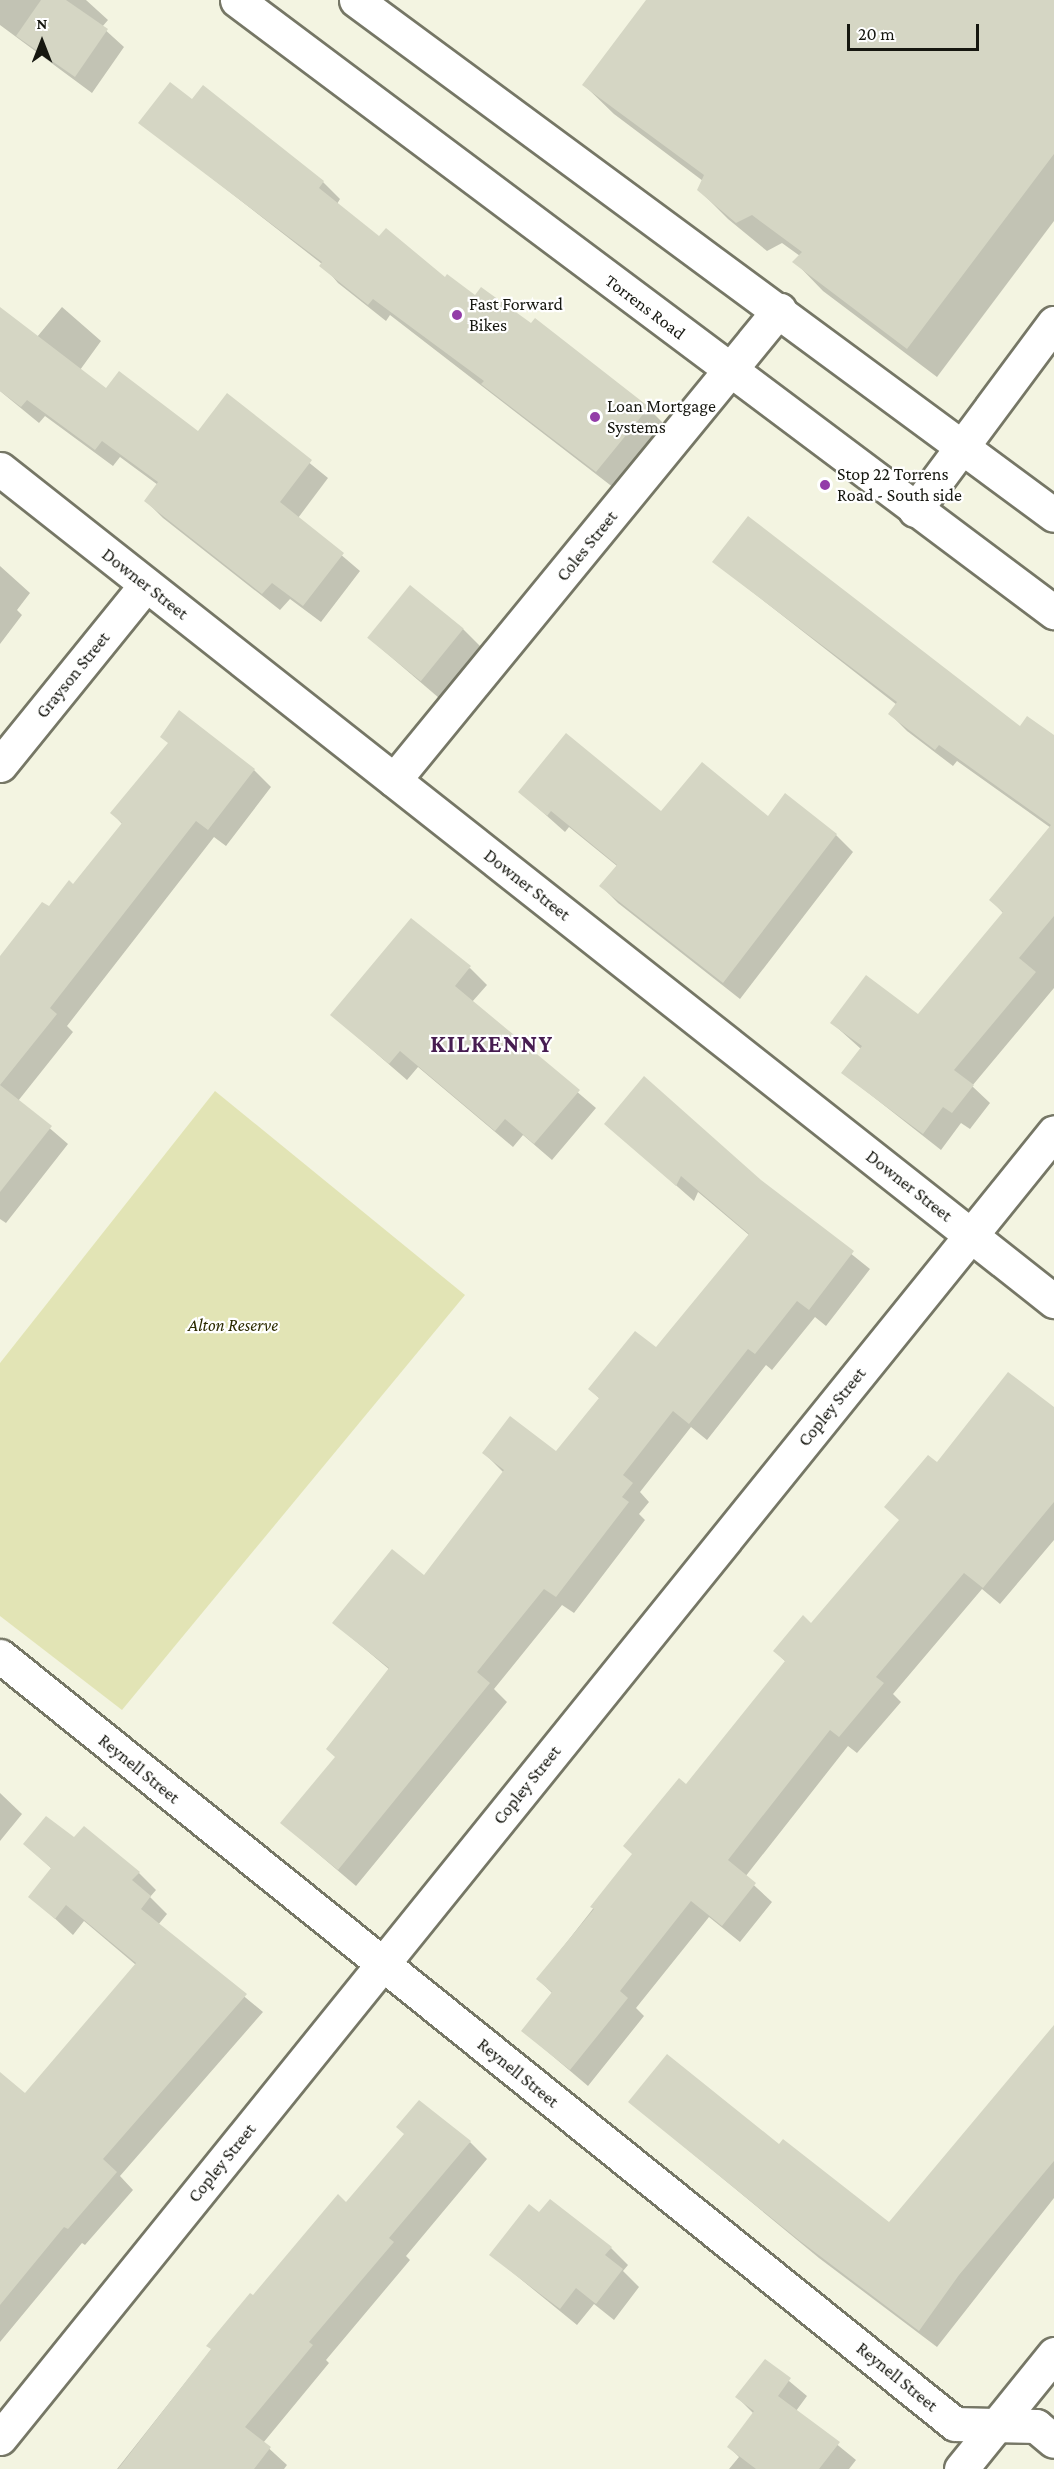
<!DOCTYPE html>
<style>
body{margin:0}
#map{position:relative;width:1054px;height:2469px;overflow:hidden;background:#f3f4e1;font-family:"Crimson Pro",serif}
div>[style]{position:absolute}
.green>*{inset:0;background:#e2e4b5}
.shadow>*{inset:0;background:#0003}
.building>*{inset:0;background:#d5d6c4;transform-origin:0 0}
.roads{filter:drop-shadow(2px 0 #767766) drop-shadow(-2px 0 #767766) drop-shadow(0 2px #767766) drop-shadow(0 -2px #767766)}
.minor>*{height:33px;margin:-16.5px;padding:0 16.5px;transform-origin:16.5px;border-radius:16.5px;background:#fff}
.secondary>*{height:33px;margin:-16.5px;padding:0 16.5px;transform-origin:16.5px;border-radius:16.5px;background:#fff}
.dots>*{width:16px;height:16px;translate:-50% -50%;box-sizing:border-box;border:3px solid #fff;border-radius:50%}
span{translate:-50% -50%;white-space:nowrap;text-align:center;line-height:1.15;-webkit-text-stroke:4.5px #fff;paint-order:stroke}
.poi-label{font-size:18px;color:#161710}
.left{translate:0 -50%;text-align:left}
.street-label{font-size:18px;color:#161710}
.park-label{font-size:18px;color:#2c2b00;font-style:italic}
.district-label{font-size:24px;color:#471d51;font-weight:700;letter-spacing:1.5px}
.north{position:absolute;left:12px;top:12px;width:60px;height:60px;-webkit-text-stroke:4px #fff;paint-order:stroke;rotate:0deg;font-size:16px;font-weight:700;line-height:24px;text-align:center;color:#161710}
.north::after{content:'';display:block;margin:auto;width:21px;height:27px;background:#161710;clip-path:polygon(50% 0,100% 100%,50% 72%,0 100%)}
.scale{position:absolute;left:847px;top:24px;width:132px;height:27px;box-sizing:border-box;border:3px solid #161710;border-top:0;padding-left:8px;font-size:18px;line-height:21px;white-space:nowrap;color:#161710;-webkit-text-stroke:4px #fff;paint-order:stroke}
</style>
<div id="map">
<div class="green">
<i style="clip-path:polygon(215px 1091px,465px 1295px,122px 1710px,0 1616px,0 1363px)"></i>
</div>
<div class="shadow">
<i style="clip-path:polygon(0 0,86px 0,108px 20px,102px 27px,124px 47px,92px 93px,0 25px)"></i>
<i style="clip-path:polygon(648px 0,1054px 0,1054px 221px,937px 377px,823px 291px,795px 262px,800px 256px,782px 243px,767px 251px,728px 219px,699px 190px,703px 181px,614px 114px,584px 85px)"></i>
<i style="clip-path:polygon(204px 87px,323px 182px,340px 199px,337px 204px,379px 238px,648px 408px,665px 425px,614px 488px,390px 315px,386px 321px,338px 283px,322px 264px,140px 122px,192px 101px)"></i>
<i style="clip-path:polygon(62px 307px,101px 341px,80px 370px,106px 390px,198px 433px,227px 396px,328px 478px,298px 518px,360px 571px,321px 622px,290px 599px,280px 610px,163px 518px,146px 501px,158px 485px,120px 457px,113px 466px,45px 416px,39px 423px,0 391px,0 309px,37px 337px)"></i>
<i style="clip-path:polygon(714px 562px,1020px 728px,1054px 740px,1054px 988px,972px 1086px,990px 1103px,970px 1129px,961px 1123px,941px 1150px,843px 1073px,861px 1049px,832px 1023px,919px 1016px,1004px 914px,991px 900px,1051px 828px,957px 761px,953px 766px,907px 731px,890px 714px,897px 705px)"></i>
<i style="clip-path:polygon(0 566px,30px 593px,17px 610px,22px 615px,0 644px)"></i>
<i style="clip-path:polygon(463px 629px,480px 646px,439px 698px,370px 639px)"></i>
<i style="clip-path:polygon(254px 770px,271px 787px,226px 846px,214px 837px,67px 1026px,73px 1032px,18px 1101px,68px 1144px,6px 1223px,0 1219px,0 957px,74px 886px,123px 825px,112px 813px)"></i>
<i style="clip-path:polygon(520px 792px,662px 813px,768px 818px,836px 835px,853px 852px,740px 999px,618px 903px,601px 886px,617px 866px,569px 827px,565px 832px)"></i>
<i style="clip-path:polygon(470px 968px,487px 985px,472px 1002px,596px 1108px,552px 1160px,523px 1135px,513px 1147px,418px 1067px,407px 1080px,332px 1015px)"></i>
<i style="clip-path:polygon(606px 1124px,760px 1181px,870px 1269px,826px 1326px,815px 1317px,772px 1370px,766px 1365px,707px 1440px,691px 1427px,640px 1492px,649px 1502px,639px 1514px,645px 1520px,574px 1613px,562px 1605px,494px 1689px,507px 1702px,356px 1886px,282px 1823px,336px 1758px,390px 1670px,334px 1623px,424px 1577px,504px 1473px,484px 1453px,556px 1453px,600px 1399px,590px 1389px,656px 1350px,749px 1235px,698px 1192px,694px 1201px)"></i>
<i style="clip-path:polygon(1054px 1409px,1054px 1540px,1000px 1604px,982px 1589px,893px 1694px,901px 1702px,857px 1753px,848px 1746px,745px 1877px,772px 1902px,740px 1942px,709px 1917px,636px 2008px,644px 2016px,588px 2086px,523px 2031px,553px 1994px,538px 1979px,786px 1662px,775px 1651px,811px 1625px,900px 1521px,937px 1464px)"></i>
<i style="clip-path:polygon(0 1793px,22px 1814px,0 1841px)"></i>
<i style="clip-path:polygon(74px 1839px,139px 1873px,156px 1890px,150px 1897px,167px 1914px,158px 1925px,263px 2012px,120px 2176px,133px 2190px,85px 2245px,82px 2243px,0 2342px,0 2074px,26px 2095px,136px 1965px,84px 1921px,73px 1935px,30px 1896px,52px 1869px,25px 1844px)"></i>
<i style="clip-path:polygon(1054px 2030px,1054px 2198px,937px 2347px,819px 2258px,630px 2102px,779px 2146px,889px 2224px)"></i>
<i style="clip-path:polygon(470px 2142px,487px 2159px,406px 2256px,410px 2260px,326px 2360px,329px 2363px,263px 2443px,287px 2465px,284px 2469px,117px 2469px,253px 2297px,346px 2204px)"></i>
<i style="clip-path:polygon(611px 2248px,628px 2265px,623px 2271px,639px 2287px,614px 2320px,594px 2304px,577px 2325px,491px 2255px)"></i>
<i style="clip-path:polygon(765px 2361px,807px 2396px,796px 2411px,856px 2460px,849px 2469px,729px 2469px,739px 2457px,729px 2447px,754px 2414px,737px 2397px)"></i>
</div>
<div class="building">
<i style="clip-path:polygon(41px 0,66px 0,108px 29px,75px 77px,16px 36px)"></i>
<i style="clip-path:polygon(646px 0,1054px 0,1054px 154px,907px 349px,792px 262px,802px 252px,752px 215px,736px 223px,697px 190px,704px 175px,582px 85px)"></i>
<i style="clip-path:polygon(170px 82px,192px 99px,203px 85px,324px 181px,319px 188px,379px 236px,386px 228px,445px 277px,447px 274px,475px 295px,481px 287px,531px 323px,535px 318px,649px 407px,596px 472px,481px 384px,484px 381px,373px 299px,368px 305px,319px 266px,322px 262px,138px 123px)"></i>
<i style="clip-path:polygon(0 307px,106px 388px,119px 371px,198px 431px,227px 393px,312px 460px,280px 502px,344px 553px,303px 606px,272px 583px,262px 594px,144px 501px,158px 482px,102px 441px,95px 450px,27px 400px,21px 407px,0 391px)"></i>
<i style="clip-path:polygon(748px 516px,1020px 726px,1027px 716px,1054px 735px,1054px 916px,1019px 958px,1036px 972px,954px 1070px,974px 1085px,952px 1113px,943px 1107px,923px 1134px,841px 1073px,862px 1046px,830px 1023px,866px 975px,918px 1014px,1003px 912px,989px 900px,1051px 825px,939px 745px,935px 750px,888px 714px,897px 702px,712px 562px)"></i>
<i style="left:410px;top:585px;width:69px;height:68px;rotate:39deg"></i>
<i style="clip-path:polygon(179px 710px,255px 769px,208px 830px,196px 821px,50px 1008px,57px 1014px,0 1085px,0 956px,42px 902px,49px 906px,69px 880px,73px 884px,122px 823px,110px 813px,168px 743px,160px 737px)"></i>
<i style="clip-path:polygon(566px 733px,661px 811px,702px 762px,768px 816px,785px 793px,837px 834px,723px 983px,599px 886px,617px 865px,551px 811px,547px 816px,518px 792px)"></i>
<i style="clip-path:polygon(411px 918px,471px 966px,455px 986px,580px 1090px,534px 1144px,505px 1119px,495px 1131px,400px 1051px,389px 1064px,330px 1015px)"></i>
<i style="clip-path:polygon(644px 1076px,761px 1180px,854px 1251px,809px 1310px,797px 1301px,755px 1354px,748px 1349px,689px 1424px,673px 1411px,623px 1475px,633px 1483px,622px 1497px,629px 1502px,556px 1597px,544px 1589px,477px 1672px,490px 1683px,338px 1870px,280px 1823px,335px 1757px,326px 1749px,389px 1668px,332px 1623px,392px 1549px,424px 1575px,504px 1470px,482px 1453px,510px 1416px,556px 1451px,599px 1398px,588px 1389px,635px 1331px,656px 1347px,749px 1234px,681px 1176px,676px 1186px,604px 1124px)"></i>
<i style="clip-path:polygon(0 1085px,52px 1126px,0 1192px)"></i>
<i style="clip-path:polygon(1008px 1372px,1054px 1407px,1054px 1502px,983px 1588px,964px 1573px,876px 1677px,884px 1683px,839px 1737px,830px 1730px,728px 1860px,756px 1883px,722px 1926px,691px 1901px,620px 1991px,628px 1998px,570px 2070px,521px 2031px,552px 1992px,536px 1979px,594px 1909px,590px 1907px,632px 1854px,623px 1846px,679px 1778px,686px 1784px,785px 1661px,773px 1651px,803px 1615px,811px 1623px,899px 1520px,884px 1507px,928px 1455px,937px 1462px)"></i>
<i style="clip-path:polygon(46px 1816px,74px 1837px,84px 1826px,140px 1872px,132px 1880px,151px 1896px,141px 1909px,247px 1994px,103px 2159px,117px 2172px,68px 2229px,64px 2227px,0 2305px,0 2072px,25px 2093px,136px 1963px,66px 1905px,55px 1919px,28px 1897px,51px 1868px,23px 1844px)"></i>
<i style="clip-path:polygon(1054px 2025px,1054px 2161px,959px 2275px,919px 2331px,800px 2241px,628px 2102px,667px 2054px,779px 2144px,783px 2139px,889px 2222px)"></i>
<i style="clip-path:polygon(419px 2100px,471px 2141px,389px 2238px,394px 2242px,309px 2342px,313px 2345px,245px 2427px,271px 2447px,254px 2469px,118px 2469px,211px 2349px,206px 2346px,250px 2293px,253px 2295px,338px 2194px,346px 2202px,404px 2134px,396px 2127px)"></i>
<i style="clip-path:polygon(550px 2199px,612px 2247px,605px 2255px,623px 2269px,596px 2304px,576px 2288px,560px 2309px,489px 2255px,529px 2204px,539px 2212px)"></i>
<i style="clip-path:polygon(765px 2359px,791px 2378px,778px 2396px,840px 2442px,819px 2469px,756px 2469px,727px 2447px,754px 2411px,735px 2397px)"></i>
</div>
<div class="roads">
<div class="minor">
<i style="left:0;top:469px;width:1343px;rotate:38.29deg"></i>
<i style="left:915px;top:510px;width:233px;rotate:-53.4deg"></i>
<i style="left:0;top:765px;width:232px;rotate:-51deg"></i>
<i style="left:394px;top:780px;width:608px;rotate:-50.68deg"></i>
<i style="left:0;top:1656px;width:1225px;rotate:38.81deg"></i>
<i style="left:955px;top:2424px;width:81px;rotate:1.4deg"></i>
<i style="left:1036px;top:2426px;width:23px;rotate:40deg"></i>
<i style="left:0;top:2438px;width:1678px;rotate:-51.09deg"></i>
<i style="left:961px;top:2469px;width:148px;rotate:-51deg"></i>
</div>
<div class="secondary">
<i style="left:237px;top:0;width:1021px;rotate:36.84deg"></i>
<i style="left:356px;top:0;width:867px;rotate:36.42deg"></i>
</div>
</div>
<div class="dots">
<i style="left:457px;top:315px;background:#933ca8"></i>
<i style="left:595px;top:417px;background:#933ca8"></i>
<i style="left:825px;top:485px;background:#933ca8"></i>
</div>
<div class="poi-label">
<span class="left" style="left:469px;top:315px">Fast Forward<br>Bikes</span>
<span class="left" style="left:607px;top:417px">Loan Mortgage<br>Systems</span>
<span class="left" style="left:837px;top:485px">Stop 22 Torrens<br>Road - South side</span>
</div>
<div class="street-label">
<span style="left:645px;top:307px;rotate:37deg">Torrens Road</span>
<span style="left:587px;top:546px;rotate:-51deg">Coles Street</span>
<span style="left:145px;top:584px;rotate:38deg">Downer Street</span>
<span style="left:73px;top:675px;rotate:-51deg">Grayson Street</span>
<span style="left:527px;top:885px;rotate:38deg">Downer Street</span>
<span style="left:909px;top:1186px;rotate:38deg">Downer Street</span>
<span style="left:832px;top:1407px;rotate:-51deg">Copley Street</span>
<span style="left:139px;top:1769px;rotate:39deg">Reynell Street</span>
<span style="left:527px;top:1785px;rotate:-51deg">Copley Street</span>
<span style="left:518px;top:2073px;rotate:39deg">Reynell Street</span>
<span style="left:222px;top:2163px;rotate:-51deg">Copley Street</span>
<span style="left:897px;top:2377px;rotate:39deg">Reynell Street</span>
</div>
<div class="park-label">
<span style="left:233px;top:1325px">Alton Reserve</span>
</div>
<div class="district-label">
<span style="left:492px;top:1044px">KILKENNY</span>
</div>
<div class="north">N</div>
<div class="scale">20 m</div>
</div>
